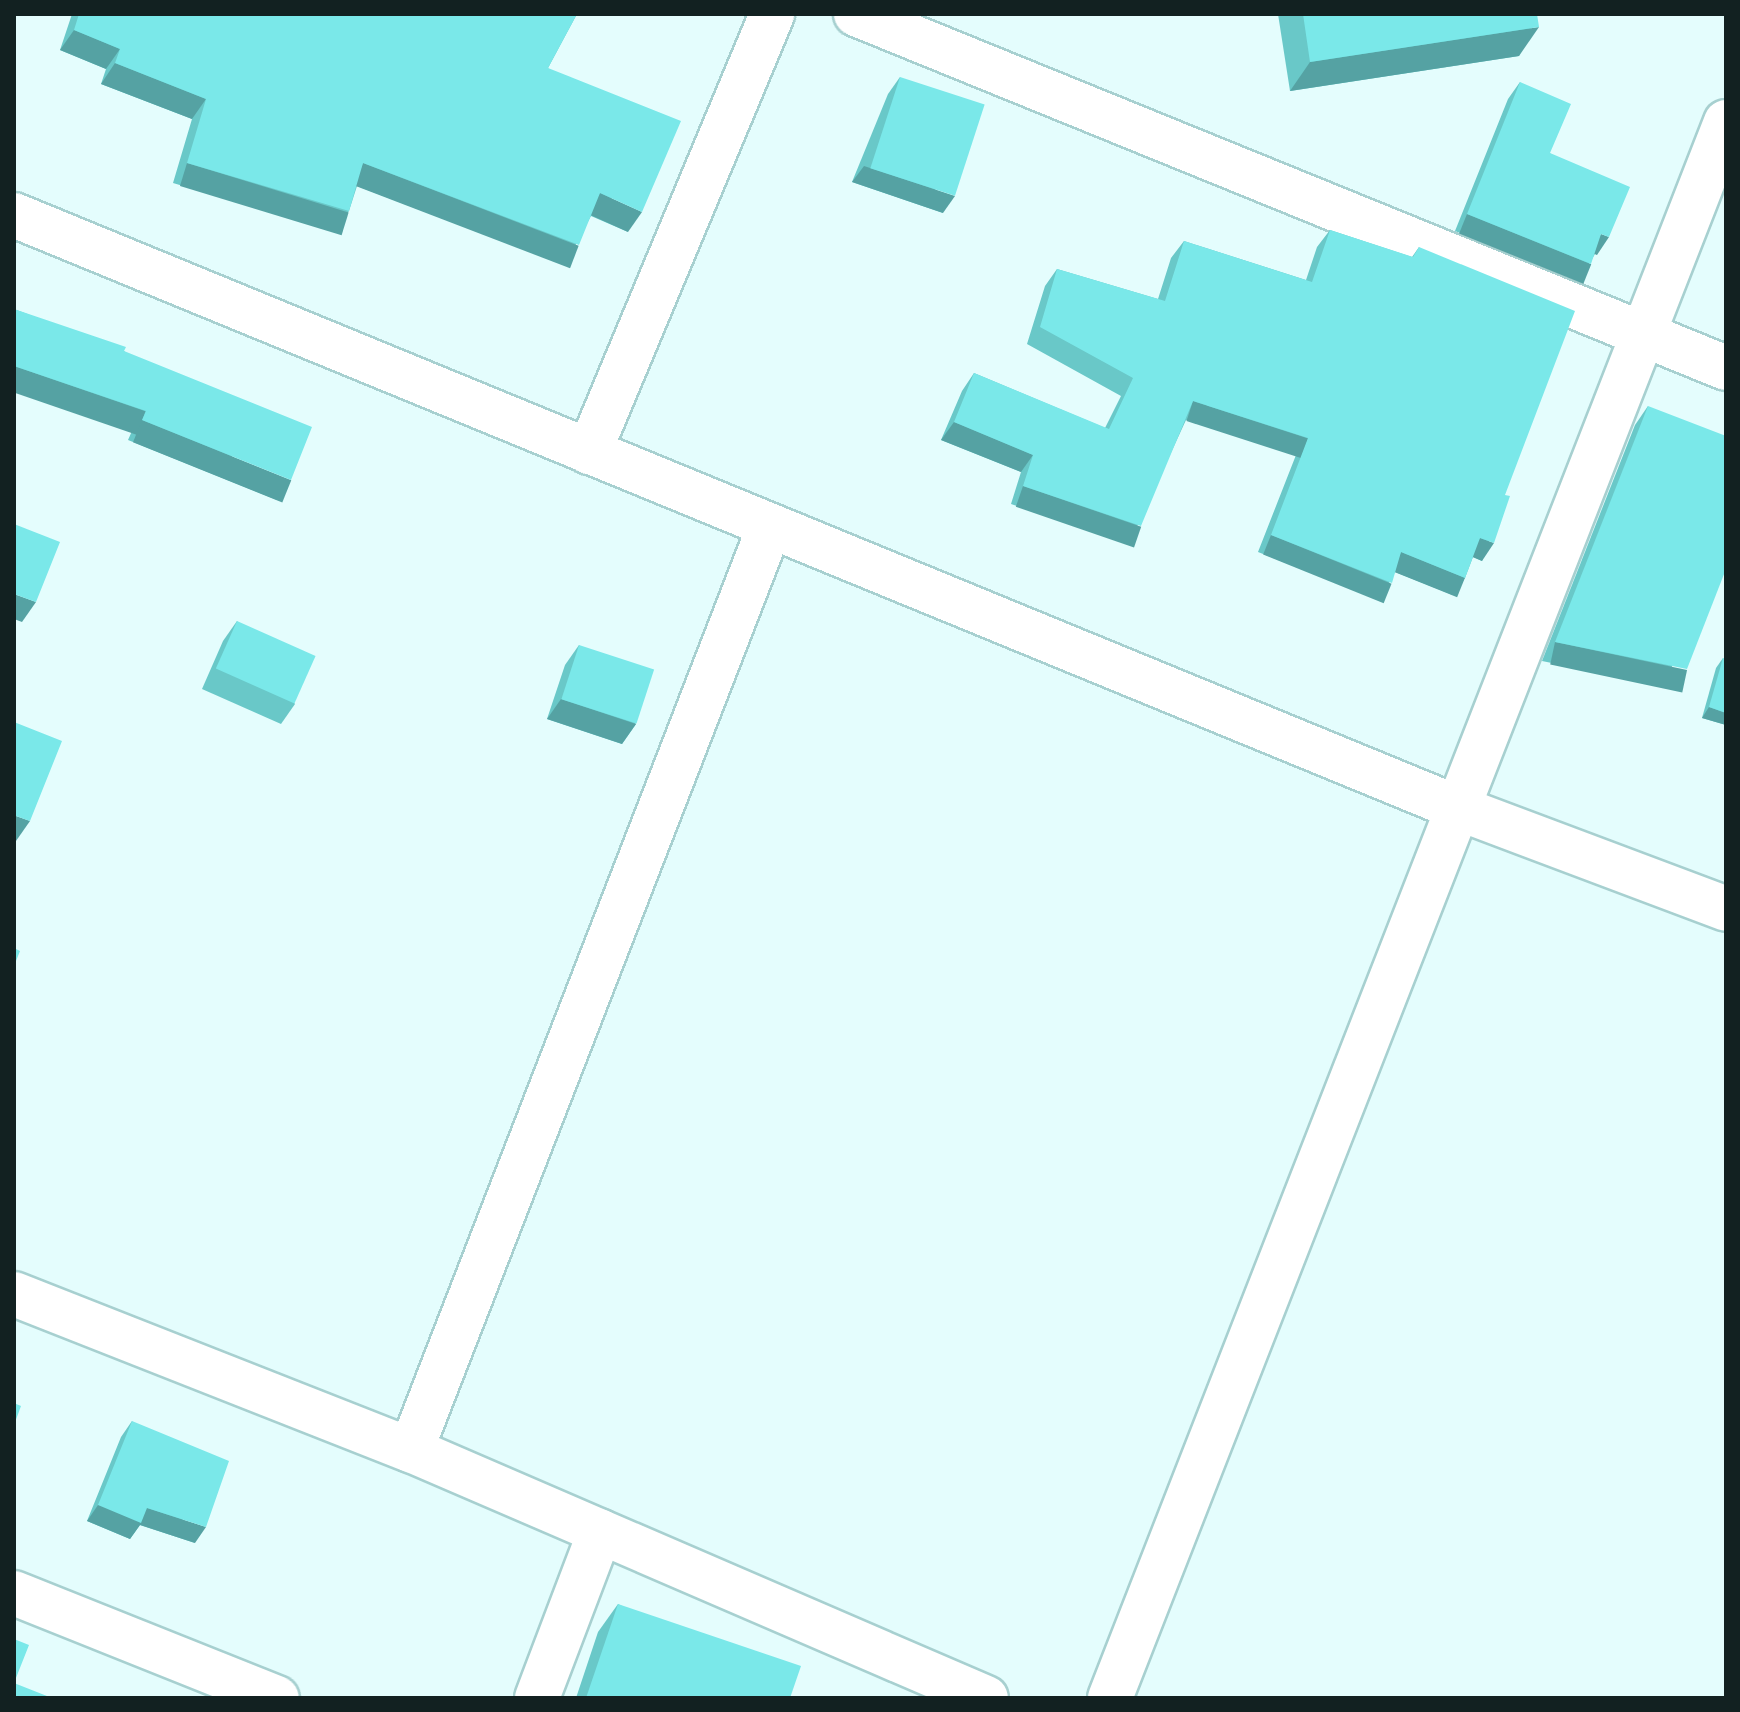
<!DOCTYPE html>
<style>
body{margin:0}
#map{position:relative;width:1740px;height:1712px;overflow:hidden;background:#e4fdfd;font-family:Overpass,sans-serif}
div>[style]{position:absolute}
.roads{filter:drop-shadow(2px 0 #a7d0d0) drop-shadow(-2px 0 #a7d0d0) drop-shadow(0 2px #a7d0d0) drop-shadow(0 -2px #a7d0d0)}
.minor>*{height:44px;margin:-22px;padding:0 22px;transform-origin:22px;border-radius:22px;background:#fff}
.wall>*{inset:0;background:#69c8c8}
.shaded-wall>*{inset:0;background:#55a2a3;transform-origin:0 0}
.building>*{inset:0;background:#7ae8e9;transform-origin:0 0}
span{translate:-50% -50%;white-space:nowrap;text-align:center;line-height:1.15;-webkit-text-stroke:6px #fff;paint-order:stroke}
.frame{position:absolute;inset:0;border:16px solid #122121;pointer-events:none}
</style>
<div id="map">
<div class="roads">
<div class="minor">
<i style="left:856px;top:14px;width:939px;rotate:22.14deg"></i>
<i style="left:14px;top:215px;width:1561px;rotate:22.33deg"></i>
<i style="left:1458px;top:808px;width:286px;rotate:20.6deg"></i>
<i style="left:589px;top:452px;width:475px;rotate:-67.3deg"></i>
<i style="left:14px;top:1294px;width:427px;rotate:21.5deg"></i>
<i style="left:411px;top:1450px;width:626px;rotate:23.33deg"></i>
<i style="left:411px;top:1450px;width:991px;rotate:-68.77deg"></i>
<i style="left:14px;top:1593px;width:283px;rotate:21.8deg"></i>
<i style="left:537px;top:1698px;width:178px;rotate:-69.2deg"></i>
<i style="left:1110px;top:1698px;width:1692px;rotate:-68.65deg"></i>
</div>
</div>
<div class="wall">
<i style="clip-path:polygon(72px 14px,577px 14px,548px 68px,628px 232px,591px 216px,565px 265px,357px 186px,349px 211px,335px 231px,173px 183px,192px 119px,101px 84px,106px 69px,60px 50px)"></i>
<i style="clip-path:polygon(1278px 14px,1537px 14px,1519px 56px,1290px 91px)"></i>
<i style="clip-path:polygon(900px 77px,943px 213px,852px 182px,888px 94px)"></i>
<i style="clip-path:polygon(1520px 82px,1550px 153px,1597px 255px,1595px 254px,1579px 281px,1455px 231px,1508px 99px)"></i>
<i style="clip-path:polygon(1330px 230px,1412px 257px,1419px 247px,1505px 495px,1482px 561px,1473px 557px,1465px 578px,1453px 595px,1395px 572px,1380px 600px,1258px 552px,1296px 455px,1186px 420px,1129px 544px,1011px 504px,1021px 472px,941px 440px,962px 391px,974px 373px,1105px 428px,1121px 396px,1027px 344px,1045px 286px,1057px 269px,1158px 299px,1171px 258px,1184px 241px,1306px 280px,1317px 247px)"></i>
<i style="clip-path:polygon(14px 309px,124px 351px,277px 500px,128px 440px,132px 431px,14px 391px)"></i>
<i style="clip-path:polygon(1648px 406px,1674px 688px,1542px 661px,1635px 425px)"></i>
<i style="clip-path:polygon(237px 621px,295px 704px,281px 724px,202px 689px,223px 641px)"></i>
<i style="clip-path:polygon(579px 645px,636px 724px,622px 744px,547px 719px,565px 665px)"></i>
<i style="clip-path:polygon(1723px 658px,1726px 725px,1702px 718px,1716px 668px)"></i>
<i style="clip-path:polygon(132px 1421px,195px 1543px,140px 1525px,130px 1539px,87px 1521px,121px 1437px)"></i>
<i style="clip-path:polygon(618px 1604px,790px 1698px,576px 1698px,598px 1632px)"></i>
</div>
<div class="shaded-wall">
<i style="clip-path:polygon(1539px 27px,1519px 56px,1290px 91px,1310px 62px)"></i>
<i style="clip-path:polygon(74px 30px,120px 49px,106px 69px,60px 50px)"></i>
<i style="clip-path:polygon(115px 63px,206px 99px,192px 119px,101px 84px)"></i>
<i style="left:187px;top:163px;width:169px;height:24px;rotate:17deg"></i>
<i style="left:363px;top:163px;width:231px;height:24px;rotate:21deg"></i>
<i style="clip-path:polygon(864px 166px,955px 196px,943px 213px,852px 182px)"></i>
<i style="clip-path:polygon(600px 193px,642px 212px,628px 232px,586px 213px)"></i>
<i style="left:1467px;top:214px;width:134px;height:21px;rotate:22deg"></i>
<i style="clip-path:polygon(1601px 234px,1609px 237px,1597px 255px,1589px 251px)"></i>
<i style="left:14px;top:366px;width:139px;height:25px;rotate:19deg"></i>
<i style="left:1193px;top:401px;width:121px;height:21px;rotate:18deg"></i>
<i style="left:142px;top:420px;width:161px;height:24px;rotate:22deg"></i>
<i style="clip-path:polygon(954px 422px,1033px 455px,1021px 472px,941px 440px)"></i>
<i style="left:1023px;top:486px;width:125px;height:22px;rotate:19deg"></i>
<i style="left:1271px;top:535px;width:130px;height:21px;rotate:22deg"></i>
<i style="clip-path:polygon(1480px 538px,1494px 543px,1482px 561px,1468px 555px)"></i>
<i style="left:1401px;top:552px;width:69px;height:21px;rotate:22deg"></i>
<i style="clip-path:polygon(14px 594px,36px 602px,22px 622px,14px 619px)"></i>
<i style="left:1555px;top:642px;width:135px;height:23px;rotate:12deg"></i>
<i style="clip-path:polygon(561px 699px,636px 724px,622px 744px,547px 719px)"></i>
<i style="clip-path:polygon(1709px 707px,1726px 713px,1726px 725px,1702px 718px)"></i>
<i style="clip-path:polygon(16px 816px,30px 821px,16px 841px,14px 841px,14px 820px)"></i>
<i style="clip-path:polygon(98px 1505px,147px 1508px,206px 1527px,195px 1543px,140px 1525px,130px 1539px,87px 1521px)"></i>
</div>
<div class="building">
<i style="clip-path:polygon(79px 14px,577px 14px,548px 68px,681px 121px,642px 212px,600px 193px,579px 245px,363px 163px,349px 211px,187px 163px,206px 99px,115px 63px,120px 49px,74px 30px)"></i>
<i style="clip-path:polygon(1303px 14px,1537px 14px,1539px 27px,1310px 62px)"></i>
<i style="left:900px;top:77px;width:89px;height:96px;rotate:18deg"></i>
<i style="clip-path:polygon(1520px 82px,1571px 104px,1550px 153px,1630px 187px,1609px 237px,1601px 234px,1591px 264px,1467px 214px)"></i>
<i style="clip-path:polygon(1330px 230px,1413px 257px,1419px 247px,1575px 311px,1505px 495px,1510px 496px,1494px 543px,1480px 538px,1465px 578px,1401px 552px,1392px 583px,1271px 535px,1308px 438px,1193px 401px,1141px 526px,1023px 486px,1033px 455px,954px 422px,974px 373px,1109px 429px,1133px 378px,1040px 327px,1057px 269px,1165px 301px,1184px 241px,1312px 282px)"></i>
<i style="clip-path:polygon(14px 309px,126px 347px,124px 351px,312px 427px,291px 480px,142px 420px,146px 411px,14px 366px)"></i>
<i style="clip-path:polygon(1648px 406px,1726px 436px,1726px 569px,1687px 669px,1555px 642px)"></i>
<i style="clip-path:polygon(14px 524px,60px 542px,36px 602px,14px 594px)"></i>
<i style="left:237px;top:621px;width:86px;height:52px;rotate:24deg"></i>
<i style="left:579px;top:645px;width:79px;height:57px;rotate:18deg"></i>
<i style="clip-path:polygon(1723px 658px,1726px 659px,1726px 713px,1709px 707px)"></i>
<i style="clip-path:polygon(14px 722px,62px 741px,30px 821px,16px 816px,14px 822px)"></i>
<i style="clip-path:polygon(14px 948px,20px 951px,14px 966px)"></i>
<i style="clip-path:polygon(14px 1403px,21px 1406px,14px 1425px)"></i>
<i style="clip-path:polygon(132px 1421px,229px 1461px,206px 1527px,147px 1508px,141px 1523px,98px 1505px)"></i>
<i style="clip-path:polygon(618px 1604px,801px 1666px,790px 1698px,586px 1698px)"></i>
<i style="clip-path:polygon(14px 1639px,29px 1645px,14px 1683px,52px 1698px,14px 1698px)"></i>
</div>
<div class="frame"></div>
</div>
